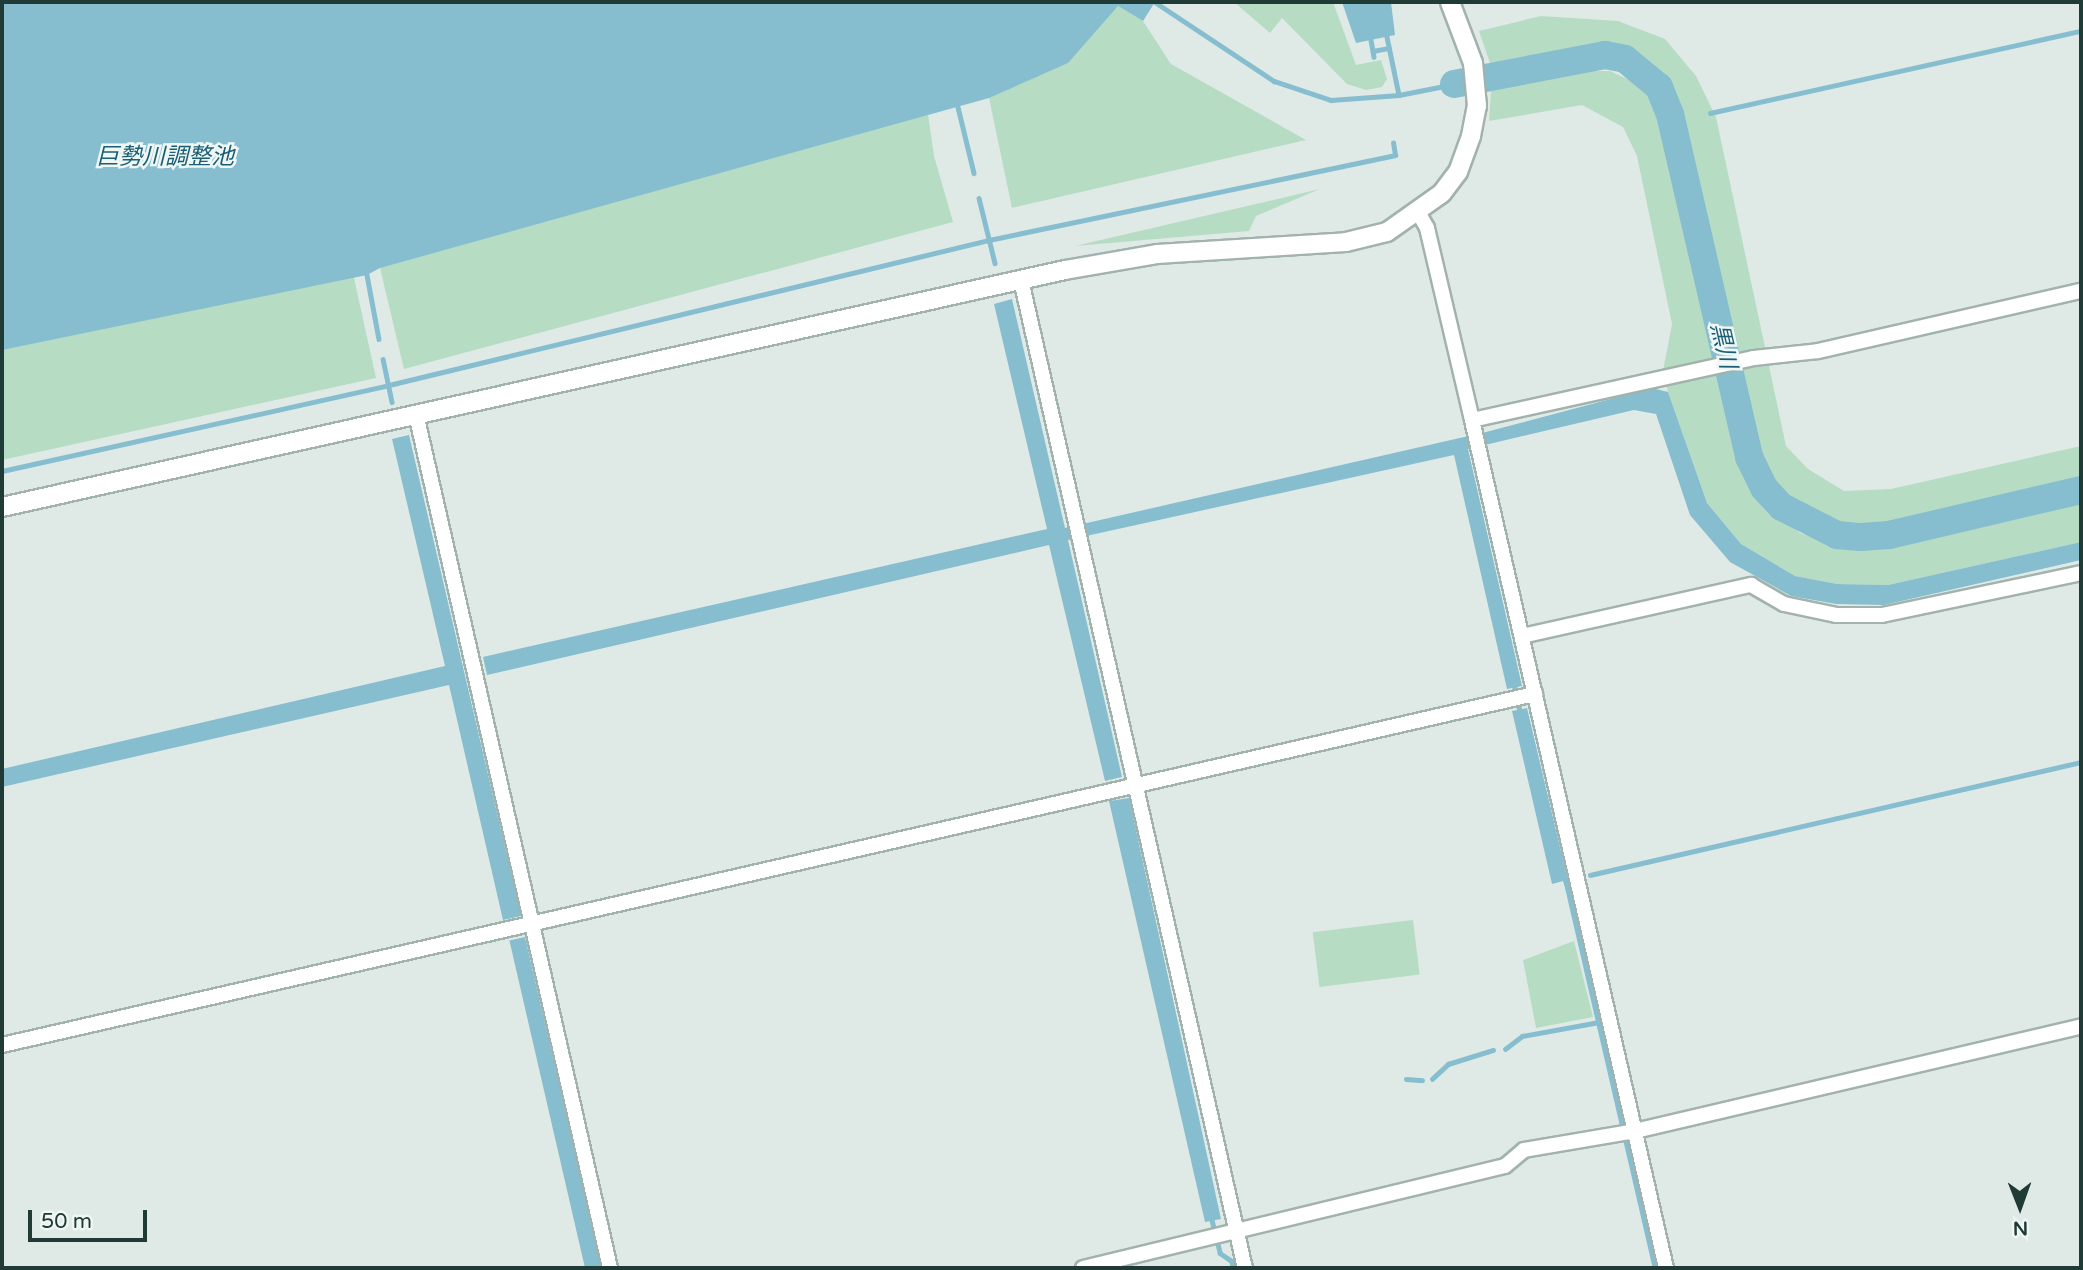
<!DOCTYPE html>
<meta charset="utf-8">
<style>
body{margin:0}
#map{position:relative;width:2083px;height:1270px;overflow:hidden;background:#dfeae6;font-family:"Varela Round","Noto Sans JP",sans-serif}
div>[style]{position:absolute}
.green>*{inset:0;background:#b7dcc4;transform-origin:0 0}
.water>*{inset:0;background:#86bed0;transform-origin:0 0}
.stream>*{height:4.5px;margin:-2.25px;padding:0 2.25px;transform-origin:2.25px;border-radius:2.25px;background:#86bed0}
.river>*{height:28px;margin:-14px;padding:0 14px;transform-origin:14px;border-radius:14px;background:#86bed0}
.roads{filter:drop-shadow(2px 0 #a2b2ad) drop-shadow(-2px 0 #a2b2ad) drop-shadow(0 2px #a2b2ad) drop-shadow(0 -2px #a2b2ad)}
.minor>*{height:14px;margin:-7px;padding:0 7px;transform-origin:7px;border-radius:7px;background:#fff}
.tertiary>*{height:18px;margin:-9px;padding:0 9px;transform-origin:9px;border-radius:9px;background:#fff}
span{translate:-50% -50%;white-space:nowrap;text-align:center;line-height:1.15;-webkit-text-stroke:5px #eff7f4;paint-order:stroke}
.water-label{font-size:23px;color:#1b5e75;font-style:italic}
.frame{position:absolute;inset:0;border:4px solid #203a35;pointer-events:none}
.north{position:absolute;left:1985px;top:1172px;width:70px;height:70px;-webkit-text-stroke:5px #eff7f4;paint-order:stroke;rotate:179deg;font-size:19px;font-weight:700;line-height:28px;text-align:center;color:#203a35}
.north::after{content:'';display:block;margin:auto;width:24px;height:32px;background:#203a35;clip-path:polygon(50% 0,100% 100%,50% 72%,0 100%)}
.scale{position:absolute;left:28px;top:1210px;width:119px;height:32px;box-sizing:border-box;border:4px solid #203a35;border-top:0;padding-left:9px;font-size:21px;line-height:24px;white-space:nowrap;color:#203a35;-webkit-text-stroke:5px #eff7f4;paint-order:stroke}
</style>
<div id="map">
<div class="green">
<i style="clip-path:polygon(2px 2px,527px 2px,929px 63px,928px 114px,934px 156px,953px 222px,404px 369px,380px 268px,336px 196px,376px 378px,2px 460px)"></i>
<i style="clip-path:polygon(1234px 2px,1333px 2px,1356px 65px,1381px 60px,1387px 79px,1382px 87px,1366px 90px,1347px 84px,1282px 18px,1270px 33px)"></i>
<i style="clip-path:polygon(1118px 6px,1143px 21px,1171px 64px,1306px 140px,1012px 208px,989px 98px,957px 48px)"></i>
<i style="clip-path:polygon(1541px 16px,1618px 21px,1665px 39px,1696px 76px,1716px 117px,1786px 446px,1808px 469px,1844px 491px,1891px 489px,2081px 446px,2081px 484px,1881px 529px,1837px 526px,1787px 501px,1758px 459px,1680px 105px,1647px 63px,1614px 50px,1580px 49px,1491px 66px,1479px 31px)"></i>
<i style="clip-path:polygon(1576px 71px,1610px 71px,1642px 86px,1664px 122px,1742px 465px,1765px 505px,1800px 533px,1841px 548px,1883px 546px,2081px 499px,2081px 542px,1888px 585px,1837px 584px,1795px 576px,1741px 544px,1707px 503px,1668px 392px,1663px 371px,1672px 324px,1637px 156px,1623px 127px,1582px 105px,1489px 121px,1491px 91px)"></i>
<i style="clip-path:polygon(1320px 189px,1256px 216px,1249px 231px,1075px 246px)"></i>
<i style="left:1413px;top:920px;width:55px;height:101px;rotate:83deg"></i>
<i style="clip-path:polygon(1574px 941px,1593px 1017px,1536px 1028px,1523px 960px)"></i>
</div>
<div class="water">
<i style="clip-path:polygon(2px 2px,1155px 2px,1143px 21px,1118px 6px,1068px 63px,989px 98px,380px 268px,367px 275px,2px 350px)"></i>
<i style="clip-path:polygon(1342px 2px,1391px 2px,1395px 35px,1356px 43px)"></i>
<i style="clip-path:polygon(1012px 299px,1065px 528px,1486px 432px,1652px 388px,1668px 392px,1707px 503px,1741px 544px,1795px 576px,1837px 584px,1888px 585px,2081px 542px,2081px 560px,1884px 605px,1836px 604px,1791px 596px,1730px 562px,1690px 515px,1656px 414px,1634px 410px,1468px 449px,1522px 686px,1507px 689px,1454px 455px,1068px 540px,1122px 777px,1105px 781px,1049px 545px,487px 675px,483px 657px,1047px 529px,994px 304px)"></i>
<i style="clip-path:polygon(409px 435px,521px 916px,503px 920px,449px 685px,2px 787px,2px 769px,445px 666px,392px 439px)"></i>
<i style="clip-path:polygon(1527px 708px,1569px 885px,1565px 887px,1563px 881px,1552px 884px,1512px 711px)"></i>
<i style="clip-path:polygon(1129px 798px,1221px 1219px,1205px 1222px,1109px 801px)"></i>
<i style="left:525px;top:937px;width:339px;height:16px;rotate:77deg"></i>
</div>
<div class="stream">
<i style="left:1155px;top:2px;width:143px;rotate:33.6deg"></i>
<i style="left:1274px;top:81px;width:60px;rotate:18.4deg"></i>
<i style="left:1331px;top:100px;width:68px;rotate:-4.2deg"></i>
<i style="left:1387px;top:37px;width:59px;rotate:78.3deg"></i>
<i style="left:1399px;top:95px;width:56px;rotate:-11.3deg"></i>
<i style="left:1371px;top:40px;width:17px;rotate:80deg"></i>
<i style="left:1373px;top:51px;width:16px;rotate:-11deg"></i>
<i style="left:958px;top:107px;width:68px;rotate:76.4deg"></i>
<i style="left:1710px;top:113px;width:380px;rotate:-12.5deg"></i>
<i style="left:979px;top:198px;width:67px;rotate:76.2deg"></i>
<i style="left:367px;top:275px;width:65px;rotate:79.4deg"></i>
<i style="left:383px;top:359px;width:44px;rotate:78.2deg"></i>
<i style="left:2px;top:471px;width:396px;rotate:-12.5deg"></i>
<i style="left:389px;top:385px;width:617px;rotate:-13.59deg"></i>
<i style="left:989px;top:240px;width:415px;rotate:-11.8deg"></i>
<i style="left:1395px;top:155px;width:12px;rotate:-99deg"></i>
<i style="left:1514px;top:683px;width:33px;rotate:78deg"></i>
<i style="left:1590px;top:875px;width:504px;rotate:-12.96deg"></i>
<i style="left:1566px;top:881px;width:397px;rotate:77deg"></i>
<i style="left:1505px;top:1049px;width:21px;rotate:-37deg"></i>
<i style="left:1522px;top:1036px;width:78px;rotate:-10.3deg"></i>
<i style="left:1406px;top:1079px;width:16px;rotate:4deg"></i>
<i style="left:1432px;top:1079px;width:22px;rotate:-43deg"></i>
<i style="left:1448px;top:1064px;width:47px;rotate:-17.3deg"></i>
<i style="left:1211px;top:1216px;width:38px;rotate:76deg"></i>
<i style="left:1220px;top:1253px;width:14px;rotate:34deg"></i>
<i style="left:1232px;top:1261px;width:7px;rotate:82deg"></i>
</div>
<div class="river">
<i style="left:1454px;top:84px;width:154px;rotate:-10.9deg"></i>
<i style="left:1605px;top:55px;width:20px;rotate:11deg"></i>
<i style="left:1625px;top:59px;width:44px;rotate:39.5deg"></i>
<i style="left:1659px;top:87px;width:29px;rotate:68deg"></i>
<i style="left:1670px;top:114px;width:352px;rotate:77deg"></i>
<i style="left:1749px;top:457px;width:34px;rotate:64deg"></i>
<i style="left:1764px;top:488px;width:26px;rotate:47deg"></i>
<i style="left:1782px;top:507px;width:62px;rotate:27deg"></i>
<i style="left:1837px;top:535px;width:24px;rotate:5deg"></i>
<i style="left:1861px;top:537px;width:28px;rotate:-4deg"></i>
<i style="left:1889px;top:535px;width:197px;rotate:-13.2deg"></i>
</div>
<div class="roads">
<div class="minor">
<i style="left:1419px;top:214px;width:16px;rotate:60deg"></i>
<i style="left:1427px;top:228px;width:197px;rotate:76.8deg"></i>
<i style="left:1021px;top:280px;width:1013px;rotate:77.23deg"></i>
<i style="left:416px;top:414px;width:876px;rotate:77.2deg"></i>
<i style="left:1522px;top:636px;width:235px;rotate:-12.6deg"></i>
<i style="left:1751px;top:585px;width:38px;rotate:30deg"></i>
<i style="left:1784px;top:604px;width:53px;rotate:11.9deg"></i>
<i style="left:1836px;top:615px;width:46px"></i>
<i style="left:1882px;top:615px;width:203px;rotate:-11.9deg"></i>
<i style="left:2px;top:1045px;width:1573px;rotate:-12.9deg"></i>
<i style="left:1083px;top:1268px;width:434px;rotate:-13.6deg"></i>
<i style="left:1505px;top:1166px;width:25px;rotate:-40deg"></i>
<i style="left:1524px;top:1150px;width:113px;rotate:-9.7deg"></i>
<i style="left:1635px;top:1131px;width:458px;rotate:-13.2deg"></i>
<i style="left:1666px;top:1268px;width:870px;rotate:-102.89deg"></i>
<i style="left:1472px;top:420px;width:289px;rotate:-12.4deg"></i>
<i style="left:1754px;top:358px;width:64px;rotate:-6.2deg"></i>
<i style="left:1818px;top:351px;width:270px;rotate:-12.9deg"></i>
</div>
<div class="tertiary">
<i style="left:2px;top:507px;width:1089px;rotate:-12.57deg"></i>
<i style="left:1065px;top:270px;width:93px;rotate:-9.9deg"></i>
<i style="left:1157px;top:254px;width:189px;rotate:-3.6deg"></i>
<i style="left:1346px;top:242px;width:42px;rotate:-13.7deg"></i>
<i style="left:1387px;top:232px;width:67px;rotate:-35.3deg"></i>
<i style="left:1442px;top:193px;width:26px;rotate:-53deg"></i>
<i style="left:1458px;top:172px;width:38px;rotate:-70deg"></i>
<i style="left:1471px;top:136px;width:31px;rotate:-79deg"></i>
<i style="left:1477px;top:106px;width:43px;rotate:-95.3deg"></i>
<i style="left:1473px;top:63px;width:65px;rotate:-110.7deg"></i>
</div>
</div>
<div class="water-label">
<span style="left:165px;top:157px">巨勢川調整池</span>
<span style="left:1723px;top:346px;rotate:77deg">黒川</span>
</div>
<div class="frame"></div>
<div class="north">N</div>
<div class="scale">50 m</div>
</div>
